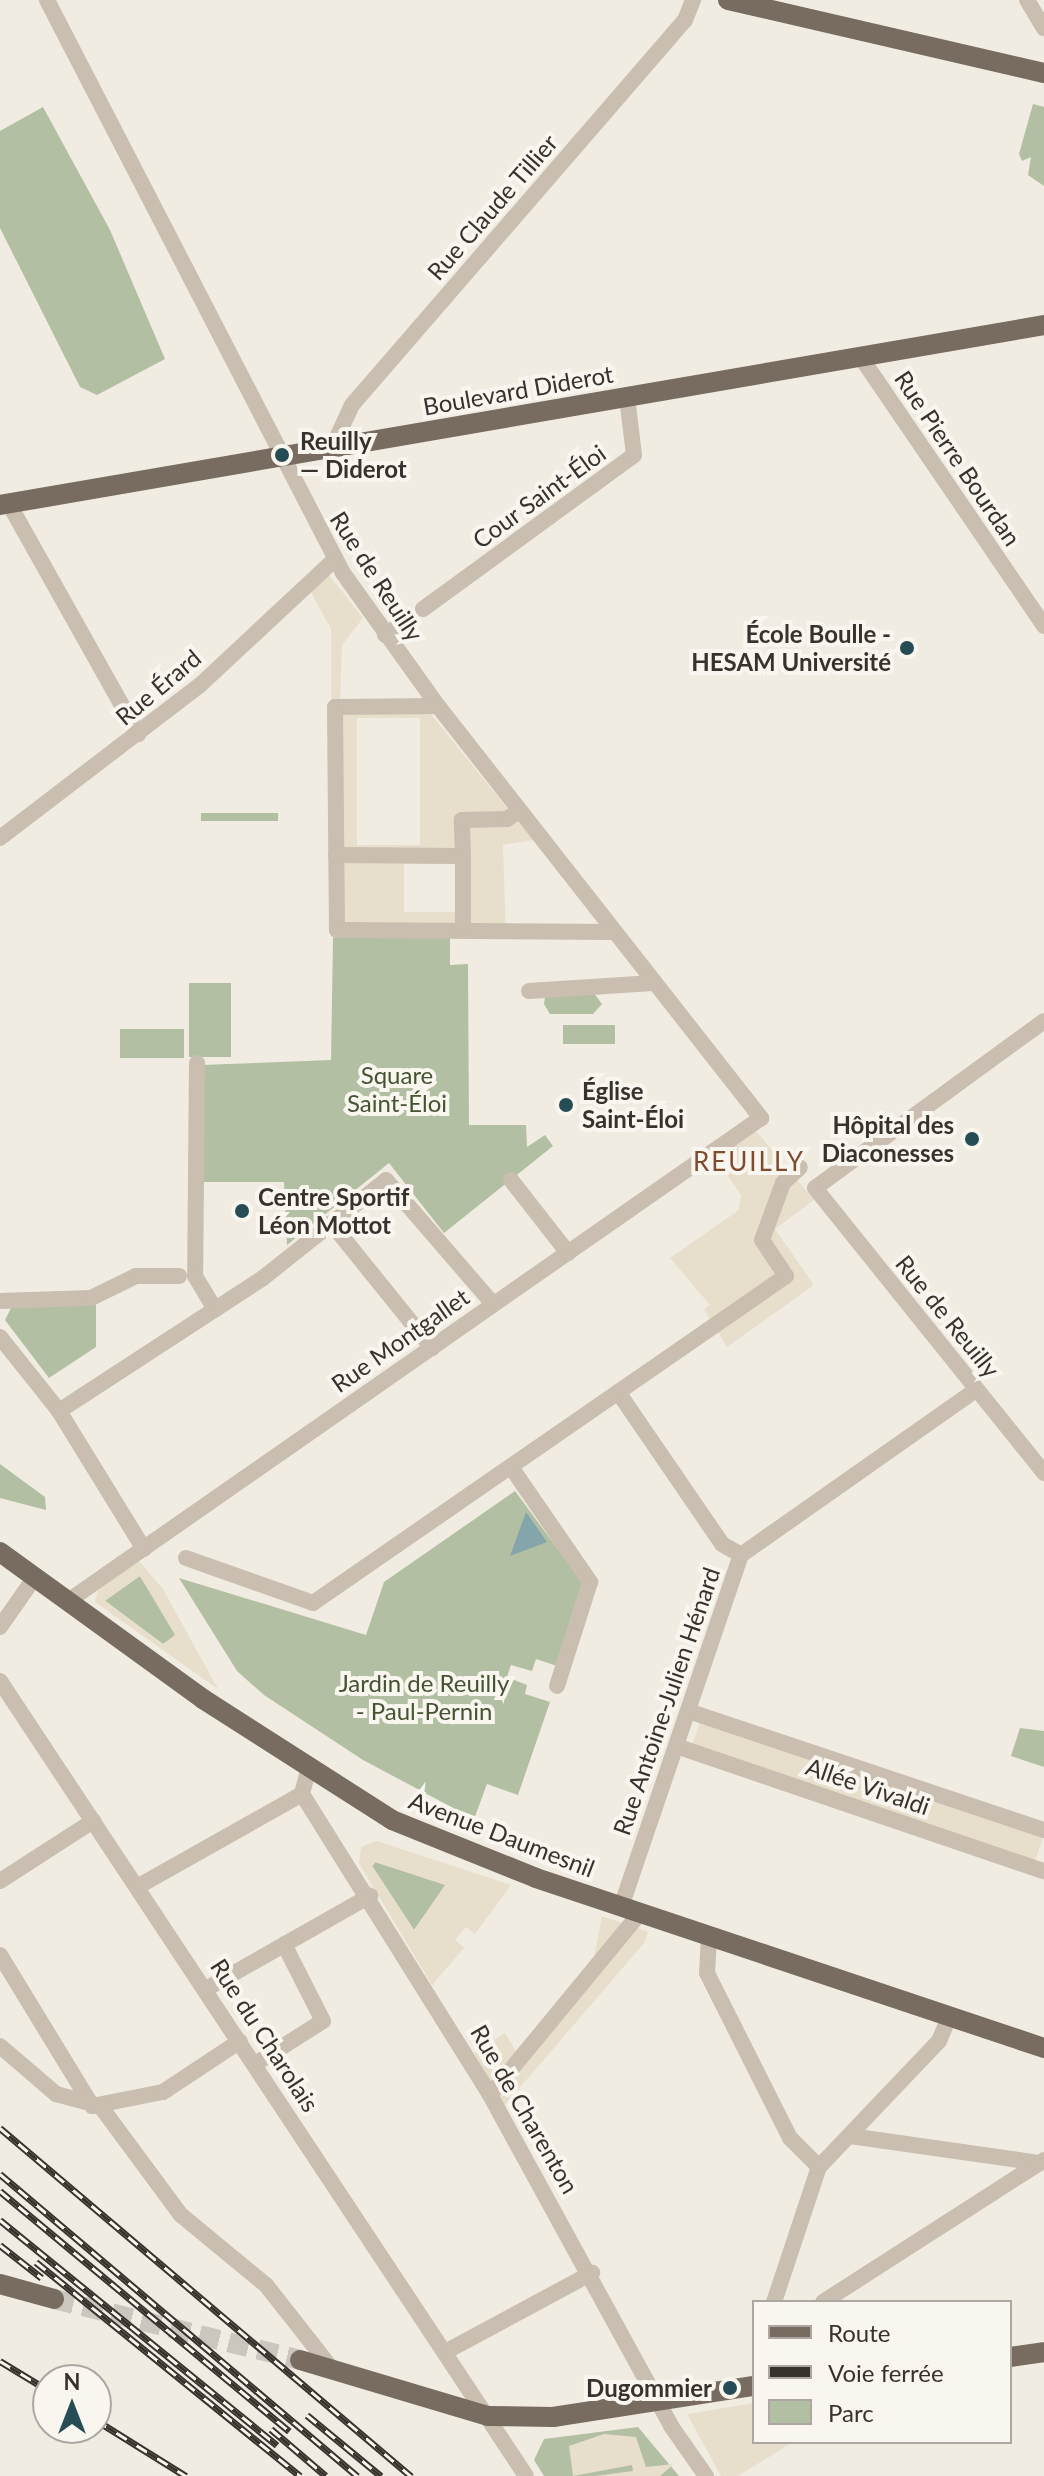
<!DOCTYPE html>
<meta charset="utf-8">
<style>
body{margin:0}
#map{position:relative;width:1044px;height:2476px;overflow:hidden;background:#f1ece2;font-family:Lato,sans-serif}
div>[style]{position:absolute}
.green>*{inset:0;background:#b3bfa3;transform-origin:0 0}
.plaza>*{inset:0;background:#e7decb;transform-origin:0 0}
.water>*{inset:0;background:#84a5ab}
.minor-tunnel>*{height:16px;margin-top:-8px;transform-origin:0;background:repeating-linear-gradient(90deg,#ccc7be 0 16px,transparent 0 24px)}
.major-tunnel>*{height:20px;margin-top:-10px;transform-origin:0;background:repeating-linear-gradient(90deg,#ccc7be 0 20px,transparent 0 30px)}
.minor>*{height:16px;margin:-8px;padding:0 8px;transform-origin:8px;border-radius:8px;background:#c9beaf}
.major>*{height:20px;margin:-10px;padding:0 10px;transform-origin:10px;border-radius:10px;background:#786b5f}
.rail>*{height:7px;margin-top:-3.5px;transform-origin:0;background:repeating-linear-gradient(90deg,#f9f6ef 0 12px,#38322c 0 24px);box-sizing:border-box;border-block:2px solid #38322c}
.dots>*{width:22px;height:22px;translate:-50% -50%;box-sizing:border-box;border:4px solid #f9f6ef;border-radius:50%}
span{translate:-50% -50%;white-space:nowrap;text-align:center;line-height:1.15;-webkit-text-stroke:8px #f9f6ef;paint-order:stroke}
.street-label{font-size:24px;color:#38322c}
.poi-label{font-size:24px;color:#38322c;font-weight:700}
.left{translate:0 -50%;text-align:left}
.right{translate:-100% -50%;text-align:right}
.park-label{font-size:24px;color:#445433}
.neighbourhood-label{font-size:26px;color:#7f4b2e;letter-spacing:2px}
.legend{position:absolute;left:752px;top:2300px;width:260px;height:144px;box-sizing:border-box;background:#f9f6ef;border:2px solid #aca8a1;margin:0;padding:10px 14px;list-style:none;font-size:24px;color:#38322c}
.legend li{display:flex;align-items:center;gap:16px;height:40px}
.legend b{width:40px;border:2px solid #aca8a1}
.north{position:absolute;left:32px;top:2364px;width:80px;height:80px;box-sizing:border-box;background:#f9f6ef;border:2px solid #aca8a1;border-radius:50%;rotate:0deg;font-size:22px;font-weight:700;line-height:32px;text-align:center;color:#38322c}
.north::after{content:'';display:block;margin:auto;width:28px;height:36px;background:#264d56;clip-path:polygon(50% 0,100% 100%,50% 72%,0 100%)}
</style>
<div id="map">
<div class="green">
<i style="clip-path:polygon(1033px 104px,1044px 107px,1044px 186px,1028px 175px,1031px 157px,1022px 161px,1019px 154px)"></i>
<i style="clip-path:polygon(43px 107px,110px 230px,165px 359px,97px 395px,80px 387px,0 228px,0 131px)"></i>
<i style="left:201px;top:813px;width:77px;height:8px"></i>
<i style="clip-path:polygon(450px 937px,450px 965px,468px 964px,469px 1125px,526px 1125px,527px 1147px,545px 1135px,553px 1146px,444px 1233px,389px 1163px,287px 1245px,284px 1182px,200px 1182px,201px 1065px,331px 1060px,333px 938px)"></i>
<i style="left:189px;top:983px;width:42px;height:74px"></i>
<i style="clip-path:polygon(593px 992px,602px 1004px,593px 1014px,550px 1014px,544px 1004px,545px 997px)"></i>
<i style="left:563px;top:1025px;width:52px;height:19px"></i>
<i style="left:120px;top:1029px;width:64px;height:29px"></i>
<i style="clip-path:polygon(96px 1303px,96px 1347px,49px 1378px,5px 1320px,13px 1304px)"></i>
<i style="clip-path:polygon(0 1464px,45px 1497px,46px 1510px,0 1498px)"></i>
<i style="clip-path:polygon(515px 1491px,586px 1587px,557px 1666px,536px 1659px,532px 1671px,511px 1665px,507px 1677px,527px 1685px,525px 1694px,550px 1702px,518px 1795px,487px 1784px,474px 1819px,363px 1760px,264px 1695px,237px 1671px,179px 1578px,366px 1635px,384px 1582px)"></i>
<i style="clip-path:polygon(140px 1576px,176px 1635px,163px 1644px,104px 1600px)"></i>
<i style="clip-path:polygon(1020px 1728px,1044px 1731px,1044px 1767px,1011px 1756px)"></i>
<i style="clip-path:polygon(375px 1862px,446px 1885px,414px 1930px,372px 1866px)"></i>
<i style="clip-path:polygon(638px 2427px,679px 2476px,544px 2476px,534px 2460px,544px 2439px)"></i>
</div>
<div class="plaza">
<i style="clip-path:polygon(evenodd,328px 574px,363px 618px,342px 645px,340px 702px,421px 702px,533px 840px,503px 845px,506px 937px,333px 938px,331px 629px,308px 587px,328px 574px,357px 718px,420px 718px,420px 845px,357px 845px,357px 718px,328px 574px,457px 864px,457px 912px,404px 912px,404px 864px,457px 864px)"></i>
<i style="clip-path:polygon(756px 1131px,814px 1200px,775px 1229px,814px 1285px,727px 1347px,704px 1309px,710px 1305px,670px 1258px,739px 1210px,741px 1195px,715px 1157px)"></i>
<i style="clip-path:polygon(evenodd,139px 1561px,163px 1589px,218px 1689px,95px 1602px,99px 1587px,139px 1561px,140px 1576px,175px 1635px,163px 1644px,105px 1601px,140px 1576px)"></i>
<i style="left:701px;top:1719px;width:362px;height:30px;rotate:19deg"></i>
<i style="clip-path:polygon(evenodd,377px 1841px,511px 1885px,475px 1934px,466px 1927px,455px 1940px,464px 1948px,432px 1985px,359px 1863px,361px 1847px,377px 1841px,376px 1862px,445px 1885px,414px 1930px,372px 1866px,376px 1862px)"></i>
<i style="clip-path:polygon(602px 1916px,648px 1932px,645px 1942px,504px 2106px,474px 2053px,505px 2033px,519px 2056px,594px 1957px)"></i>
<i style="clip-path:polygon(754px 2403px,754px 2442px,793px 2442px,738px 2476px,721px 2476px,687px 2414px)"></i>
<i style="clip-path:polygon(604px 2434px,636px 2437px,646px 2467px,674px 2464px,660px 2476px,595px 2476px,633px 2471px,632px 2465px,573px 2476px,569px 2446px)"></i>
</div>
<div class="water">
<i style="clip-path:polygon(526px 1512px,547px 1542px,510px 1556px)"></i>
</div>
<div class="minor-tunnel">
<i style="left:402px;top:623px;width:25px;rotate:-34deg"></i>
</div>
<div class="major-tunnel">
<i style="left:54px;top:2299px;width:253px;rotate:13.9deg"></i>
</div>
<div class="minor">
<i style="left:47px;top:0;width:645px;rotate:62.68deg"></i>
<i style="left:343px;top:573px;width:163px;rotate:54.5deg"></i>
<i style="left:438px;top:706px;width:524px;rotate:51.9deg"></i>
<i style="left:761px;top:1118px;width:845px;rotate:145.12deg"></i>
<i style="left:1027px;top:0;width:33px;rotate:59deg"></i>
<i style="left:860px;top:356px;width:327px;rotate:55.7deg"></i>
<i style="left:332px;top:448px;width:47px;rotate:-65.1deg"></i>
<i style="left:352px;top:405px;width:509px;rotate:-49.14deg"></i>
<i style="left:685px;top:20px;width:22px;rotate:-68deg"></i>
<i style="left:9px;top:504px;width:264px;rotate:60.7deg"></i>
<i style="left:423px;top:609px;width:261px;rotate:-36.1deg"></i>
<i style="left:634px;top:455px;width:58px;rotate:-96.9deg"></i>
<i style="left:385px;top:635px;width:21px;rotate:-35deg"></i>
<i style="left:438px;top:706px;width:103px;rotate:179.4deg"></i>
<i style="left:335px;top:707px;width:223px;rotate:89.5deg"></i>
<i style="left:337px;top:930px;width:276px;rotate:0.4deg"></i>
<i style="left:0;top:838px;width:250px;rotate:-37.4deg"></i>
<i style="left:199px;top:686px;width:186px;rotate:-43deg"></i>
<i style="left:336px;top:855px;width:127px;rotate:0.5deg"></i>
<i style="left:463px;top:856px;width:36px;rotate:-92deg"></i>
<i style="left:462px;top:820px;width:45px;rotate:-1.3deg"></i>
<i style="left:507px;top:819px;width:14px;rotate:-34deg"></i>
<i style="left:463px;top:856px;width:75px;rotate:90deg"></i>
<i style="left:529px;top:991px;width:124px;rotate:-3.7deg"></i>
<i style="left:1044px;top:1021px;width:283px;rotate:143.9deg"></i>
<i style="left:815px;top:1188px;width:366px;rotate:51.2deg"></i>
<i style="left:197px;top:1063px;width:213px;rotate:90.5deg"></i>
<i style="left:195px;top:1276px;width:39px;rotate:59deg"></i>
<i style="left:511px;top:1180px;width:93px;rotate:52deg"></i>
<i style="left:331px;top:1223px;width:161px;rotate:51.1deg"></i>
<i style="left:0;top:1301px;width:91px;rotate:-1.9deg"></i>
<i style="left:91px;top:1298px;width:50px;rotate:-26.1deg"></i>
<i style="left:136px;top:1276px;width:43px"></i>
<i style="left:0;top:1337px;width:95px;rotate:51.4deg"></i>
<i style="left:59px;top:1411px;width:162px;rotate:58.4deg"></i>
<i style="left:618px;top:1392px;width:184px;rotate:55.6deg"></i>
<i style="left:722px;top:1544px;width:22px;rotate:30deg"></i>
<i style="left:59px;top:1411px;width:244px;rotate:-33.1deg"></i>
<i style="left:263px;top:1278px;width:157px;rotate:-38.5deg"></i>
<i style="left:386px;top:1180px;width:164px;rotate:49.2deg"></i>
<i style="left:511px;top:1467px;width:140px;rotate:55.5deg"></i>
<i style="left:590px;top:1582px;width:109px;rotate:107.6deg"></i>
<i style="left:186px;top:1558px;width:135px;rotate:19.5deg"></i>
<i style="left:313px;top:1603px;width:575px;rotate:-34.66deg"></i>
<i style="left:786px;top:1276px;width:43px;rotate:-123.7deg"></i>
<i style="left:762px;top:1240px;width:61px;rotate:-69.8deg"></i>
<i style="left:783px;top:1183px;width:23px;rotate:-43deg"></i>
<i style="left:0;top:1627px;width:61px;rotate:-55deg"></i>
<i style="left:0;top:1681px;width:953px;rotate:56.51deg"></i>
<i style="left:688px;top:1711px;width:375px;rotate:18.5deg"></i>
<i style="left:676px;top:1746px;width:389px;rotate:18.8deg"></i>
<i style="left:308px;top:1771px;width:24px;rotate:105deg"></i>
<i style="left:302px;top:1794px;width:355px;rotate:58deg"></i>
<i style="left:490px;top:2095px;width:377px;rotate:61.3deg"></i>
<i style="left:671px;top:2426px;width:61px;rotate:55deg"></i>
<i style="left:0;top:1881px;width:111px;rotate:-32.8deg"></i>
<i style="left:137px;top:1887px;width:189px;rotate:-29.4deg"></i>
<i style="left:621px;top:1907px;width:372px;rotate:-71.2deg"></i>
<i style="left:741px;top:1555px;width:287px;rotate:-35.1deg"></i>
<i style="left:709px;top:1936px;width:37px;rotate:93deg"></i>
<i style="left:707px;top:1973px;width:185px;rotate:63.3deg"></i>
<i style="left:790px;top:2138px;width:41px;rotate:45deg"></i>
<i style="left:0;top:1955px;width:177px;rotate:58.6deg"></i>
<i style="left:92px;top:2106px;width:72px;rotate:-11.2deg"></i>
<i style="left:163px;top:2092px;width:92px;rotate:-33.5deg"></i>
<i style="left:206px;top:1989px;width:189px;rotate:-29.6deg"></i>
<i style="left:0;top:2046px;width:74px;rotate:40.6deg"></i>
<i style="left:56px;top:2094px;width:30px;rotate:15deg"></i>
<i style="left:255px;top:2064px;width:80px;rotate:-32.3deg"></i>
<i style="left:323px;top:2021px;width:86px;rotate:-116.9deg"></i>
<i style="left:490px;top:2095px;width:236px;rotate:-50.5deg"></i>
<i style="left:101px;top:2107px;width:134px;rotate:53.5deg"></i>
<i style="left:181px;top:2215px;width:110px;rotate:39.5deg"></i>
<i style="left:266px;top:2285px;width:107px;rotate:51.8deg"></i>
<i style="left:850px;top:2136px;width:192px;rotate:8.1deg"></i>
<i style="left:774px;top:2302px;width:142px;rotate:-71.6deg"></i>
<i style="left:819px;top:2167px;width:174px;rotate:-46.4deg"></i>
<i style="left:939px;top:2041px;width:26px;rotate:-67deg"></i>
<i style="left:823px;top:2302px;width:263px;rotate:-32.7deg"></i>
<i style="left:447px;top:2351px;width:165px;rotate:-28.3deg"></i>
</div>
<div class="major">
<i style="left:728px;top:0;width:324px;rotate:13deg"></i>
<i style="left:0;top:505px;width:1059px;rotate:-9.78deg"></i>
<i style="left:0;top:1552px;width:251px;rotate:35.9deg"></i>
<i style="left:203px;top:1699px;width:224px;rotate:32.6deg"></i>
<i style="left:392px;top:1820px;width:155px;rotate:21.9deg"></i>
<i style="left:536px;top:1878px;width:536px;rotate:18.5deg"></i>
<i style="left:0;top:2284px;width:56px;rotate:15.5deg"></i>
<i style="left:1010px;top:2357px;width:34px;rotate:-8deg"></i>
<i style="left:300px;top:2360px;width:196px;rotate:16.6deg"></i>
<i style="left:488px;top:2416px;width:65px;rotate:0.9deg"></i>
<i style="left:553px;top:2417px;width:203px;rotate:-8.8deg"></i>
</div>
<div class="rail">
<i style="left:0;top:2128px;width:539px;rotate:40.26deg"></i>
<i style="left:0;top:2174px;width:468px;rotate:40.2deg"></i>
<i style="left:0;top:2191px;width:376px;rotate:39.7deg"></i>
<i style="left:0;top:2220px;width:357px;rotate:39.1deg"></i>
<i style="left:0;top:2245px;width:53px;rotate:38.2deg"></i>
<i style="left:36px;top:2262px;width:340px;rotate:39deg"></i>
<i style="left:0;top:2361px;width:56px;rotate:31.1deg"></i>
<i style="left:307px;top:2415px;width:96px;rotate:39.5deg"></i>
<i style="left:96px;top:2420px;width:106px;rotate:31.9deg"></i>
<i style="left:271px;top:2429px;width:72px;rotate:40.5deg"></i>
</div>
<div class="dots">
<i style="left:282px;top:455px;background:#264d56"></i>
<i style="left:907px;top:648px;background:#264d56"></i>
<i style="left:566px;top:1105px;background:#264d56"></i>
<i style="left:972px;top:1139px;background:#264d56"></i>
<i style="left:242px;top:1211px;background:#264d56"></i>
<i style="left:730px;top:2388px;background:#264d56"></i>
</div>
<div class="street-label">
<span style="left:492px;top:207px;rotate:-49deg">Rue Claude Tillier</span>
<span style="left:518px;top:390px;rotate:-10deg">Boulevard Diderot</span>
<span style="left:958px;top:458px;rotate:56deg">Rue Pierre Bourdan</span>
<span style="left:539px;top:496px;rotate:-36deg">Cour Saint-Éloi</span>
<span style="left:377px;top:576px;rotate:57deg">Rue de Reuilly</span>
<span style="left:158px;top:687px;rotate:-40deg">Rue Érard</span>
<span style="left:948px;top:1316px;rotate:51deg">Rue de Reuilly</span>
<span style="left:400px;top:1340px;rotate:-35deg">Rue Montgallet</span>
<span style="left:666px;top:1701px;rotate:-71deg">Rue Antoine-Julien Hénard</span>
<span style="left:868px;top:1786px;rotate:19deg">Allée Vivaldi</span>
<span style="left:502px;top:1834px;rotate:21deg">Avenue Daumesnil</span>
<span style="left:265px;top:2035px;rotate:57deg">Rue du Charolais</span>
<span style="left:525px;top:2109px;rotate:60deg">Rue de Charenton</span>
</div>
<div class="poi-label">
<span class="left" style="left:300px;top:455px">Reuilly<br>— Diderot</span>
<span class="right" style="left:891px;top:648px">École Boulle -<br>HESAM Université</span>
<span class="left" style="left:582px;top:1105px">Église<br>Saint-Éloi</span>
<span class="right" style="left:954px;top:1139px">Hôpital des<br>Diaconesses</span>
<span class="left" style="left:258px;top:1211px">Centre Sportif<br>Léon Mottot</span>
<span class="right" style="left:712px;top:2388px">Dugommier</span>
</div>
<div class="park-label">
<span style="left:397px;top:1089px">Square<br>Saint-Éloi</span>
<span style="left:424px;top:1697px">Jardin de Reuilly<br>- Paul-Pernin</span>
</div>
<div class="neighbourhood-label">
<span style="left:749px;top:1162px">REUILLY</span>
</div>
<ul class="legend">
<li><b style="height:10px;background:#786b5f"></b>Route</li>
<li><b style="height:10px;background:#38322c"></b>Voie ferrée</li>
<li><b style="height:22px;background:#b3bfa3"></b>Parc</li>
</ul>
<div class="north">N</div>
</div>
